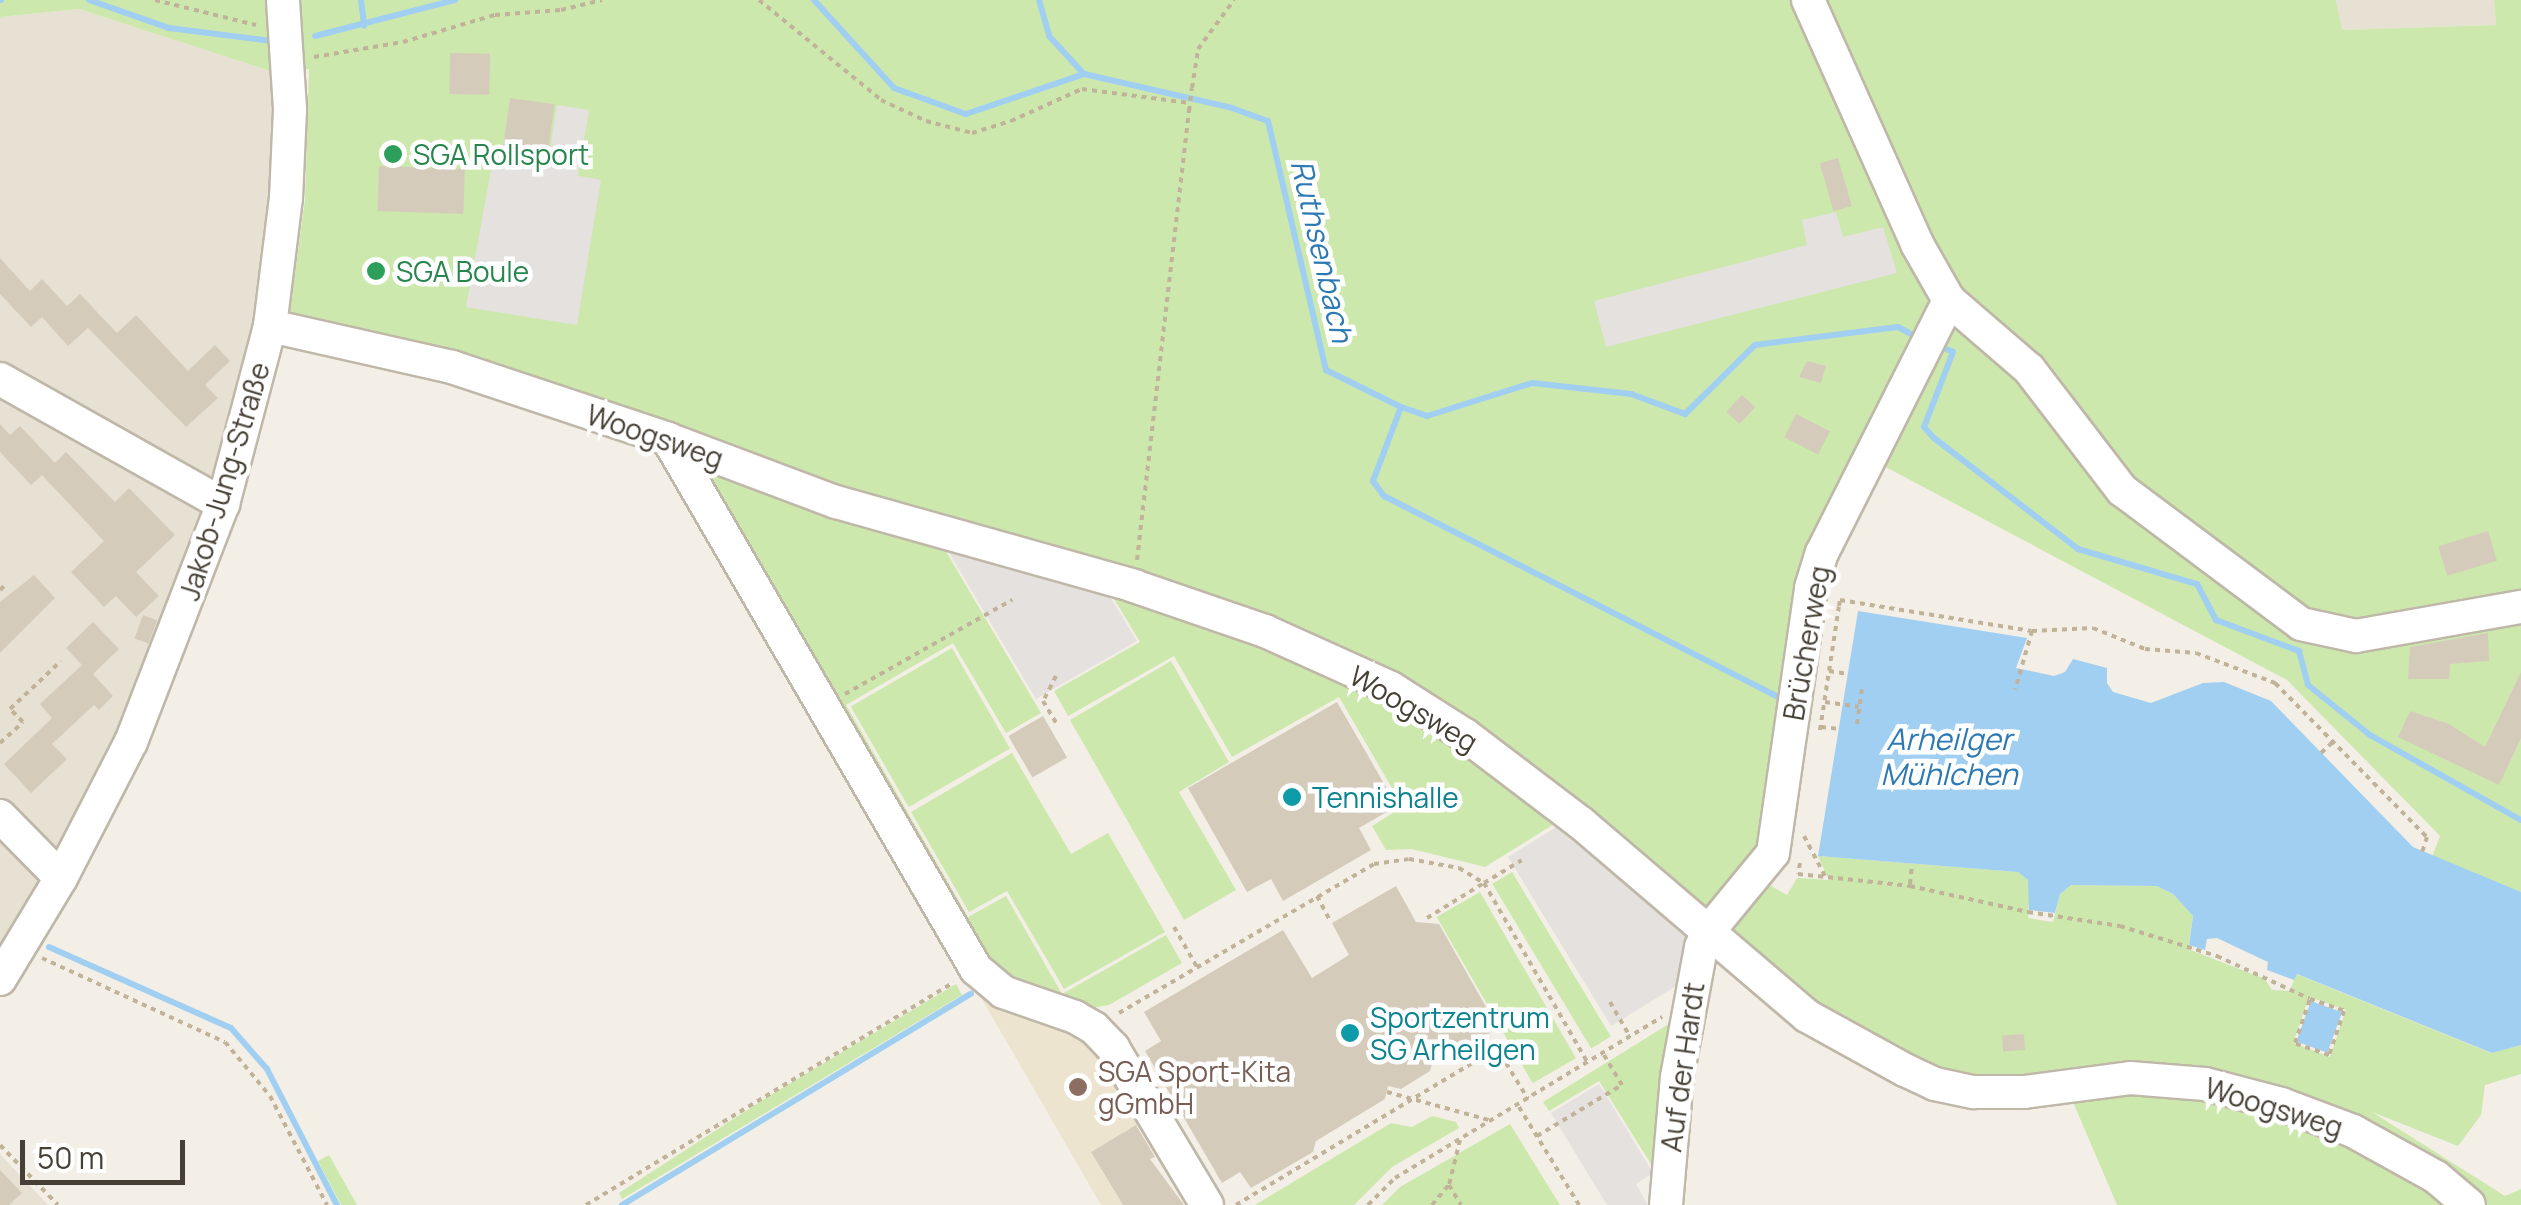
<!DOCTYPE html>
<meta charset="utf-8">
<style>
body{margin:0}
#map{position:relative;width:2521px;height:1205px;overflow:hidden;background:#f3efe6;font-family:Manrope,sans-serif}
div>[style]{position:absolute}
.residential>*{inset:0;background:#e7e1d3}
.education>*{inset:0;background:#ece4cf}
.green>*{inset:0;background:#cde8ad;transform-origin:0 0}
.parking>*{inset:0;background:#e4e1de}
.water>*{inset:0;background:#a1cff1;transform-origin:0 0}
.stream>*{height:6px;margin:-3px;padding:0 3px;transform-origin:3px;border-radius:3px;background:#a1cff1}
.building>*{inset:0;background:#d5cbbb;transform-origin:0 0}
.path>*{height:4px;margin-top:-2px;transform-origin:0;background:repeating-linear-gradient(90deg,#c1b399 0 5px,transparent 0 10px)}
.roads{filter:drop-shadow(2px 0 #bfb7a8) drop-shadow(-2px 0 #bfb7a8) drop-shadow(0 2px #bfb7a8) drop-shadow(0 -2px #bfb7a8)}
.minor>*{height:32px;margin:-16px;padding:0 16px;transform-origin:16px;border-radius:16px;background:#fff}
.path-bridge>*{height:4px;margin-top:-2px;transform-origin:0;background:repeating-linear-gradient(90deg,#c1b399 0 5px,transparent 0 10px)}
.dots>*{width:28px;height:28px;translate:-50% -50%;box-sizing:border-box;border:5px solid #fff;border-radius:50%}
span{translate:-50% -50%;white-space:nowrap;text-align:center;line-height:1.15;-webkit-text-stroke:9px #fff;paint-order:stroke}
.leisure-label{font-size:28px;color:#27864d}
.left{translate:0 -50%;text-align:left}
.street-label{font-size:28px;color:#463f35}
.culture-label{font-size:28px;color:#0d838f}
.education-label{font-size:28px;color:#785e54}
.water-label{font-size:30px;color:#2d79b3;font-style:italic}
.scale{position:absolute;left:20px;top:1140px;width:165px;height:45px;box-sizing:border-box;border:5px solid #463f35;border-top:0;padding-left:12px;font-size:30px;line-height:35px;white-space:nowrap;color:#463f35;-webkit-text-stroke:8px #fff;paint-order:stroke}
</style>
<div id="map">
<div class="residential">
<i style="clip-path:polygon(2336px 0,2494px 0,2496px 25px,2341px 30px)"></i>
<i style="clip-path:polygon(79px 9px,273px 72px,269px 196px,254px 320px,214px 493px,168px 621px,84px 808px,0 953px,0 17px)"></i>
<i style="clip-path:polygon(0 1154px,48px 1205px,0 1205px)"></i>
</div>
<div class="education">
<i style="clip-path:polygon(979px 994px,1069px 1027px,1102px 1054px,1144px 1121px,1091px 1152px,1123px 1205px,1101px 1205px)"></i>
</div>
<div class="green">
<i style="clip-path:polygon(evenodd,0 0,2336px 0,2342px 30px,2496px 25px,2494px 0,2521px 0,2521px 892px,2432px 857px,2440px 836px,2287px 680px,1863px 455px,1814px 550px,1769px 842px,1708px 915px,1474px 727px,978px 531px,289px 317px,305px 200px,309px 69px,273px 72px,79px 9px,0 17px,0 0,493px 161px,600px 180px,467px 308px,493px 161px)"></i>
<i style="clip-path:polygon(694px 464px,944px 548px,1041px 713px,1006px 733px,953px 643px,846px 705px,968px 917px,1006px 896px,1062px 994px,1166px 935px,1182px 963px,1109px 1005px,1087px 1009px,995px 977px)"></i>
<i style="clip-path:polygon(1110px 592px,1261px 640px,1386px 697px,1559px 821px,1485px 867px,1412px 849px,1386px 850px,1372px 826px,1403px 807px,1339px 697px,1232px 757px,1174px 656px,1068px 716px,1054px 691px,1140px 642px)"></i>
<i style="left:952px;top:648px;width:116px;height:117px;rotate:60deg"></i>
<i style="clip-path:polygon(1171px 661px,1229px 762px,1179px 792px,1236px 890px,1184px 920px,1070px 720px)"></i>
<i style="clip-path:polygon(1012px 753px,1071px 854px,1108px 833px,1165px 932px,1064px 989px,1007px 891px,969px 912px,911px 812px)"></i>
<i style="clip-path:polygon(evenodd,1818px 856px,2018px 872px,2028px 880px,2030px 889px,2028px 918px,2053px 922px,2060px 894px,2071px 885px,2157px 886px,2173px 894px,2193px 916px,2188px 949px,2265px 979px,2272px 990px,2290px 991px,2296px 974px,2491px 1053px,2521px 1045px,2521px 1074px,2485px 1085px,2481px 1115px,2458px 1146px,2372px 1112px,2505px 1196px,2521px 1189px,2521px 1205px,2485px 1205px,2442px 1168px,2350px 1140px,2452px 1205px,2117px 1205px,2070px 1095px,2020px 1081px,1941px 1075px,1811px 1007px,1723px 928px,1762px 881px,1787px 895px,1797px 878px,1829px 880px,1818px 856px,2309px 997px,2346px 1010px,2330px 1057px,2293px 1043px,2309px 997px)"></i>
<i style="left:1512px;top:872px;width:192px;height:23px;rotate:59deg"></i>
<i style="left:1480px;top:892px;width:192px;height:50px;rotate:60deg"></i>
<i style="clip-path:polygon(956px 984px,962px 995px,622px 1199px,619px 1193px,769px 1096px)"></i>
<i style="clip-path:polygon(1680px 1017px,1656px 1172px,1599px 1081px,1549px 1111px,1543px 1102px)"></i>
<i style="clip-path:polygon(1432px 1116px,1456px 1122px,1459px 1128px,1392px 1167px,1354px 1205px,1255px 1205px,1391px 1123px,1412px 1127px)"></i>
<i style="clip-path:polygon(1510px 1124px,1560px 1205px,1382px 1205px,1400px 1187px)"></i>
<i style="clip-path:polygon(329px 1155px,357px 1205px,341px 1205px,318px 1161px)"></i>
</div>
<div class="parking">
<i style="clip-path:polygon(557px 105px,589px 110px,578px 176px,601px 180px,577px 325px,466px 307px,493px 160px,547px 169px)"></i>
<i style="clip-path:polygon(1836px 212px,1843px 237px,1883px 227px,1897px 273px,1606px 347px,1594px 301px,1807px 245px,1802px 220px)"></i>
<i style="clip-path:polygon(947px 549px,1106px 590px,1137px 641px,1036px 699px)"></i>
<i style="clip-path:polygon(1563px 823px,1696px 936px,1686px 980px,1611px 1026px,1508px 857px)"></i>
<i style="clip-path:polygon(1599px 1084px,1653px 1173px,1636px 1184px,1648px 1205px,1607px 1205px,1551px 1113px)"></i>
</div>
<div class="water">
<i style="clip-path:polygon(1858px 611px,2027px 638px,2016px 668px,2054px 676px,2065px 672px,2073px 659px,2107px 668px,2107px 683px,2113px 692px,2151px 703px,2203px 683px,2224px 682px,2271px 701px,2413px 847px,2521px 892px,2521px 1045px,2492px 1053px,2297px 974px,2294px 980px,2267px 970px,2268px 962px,2217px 938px,2207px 939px,2205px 950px,2189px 945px,2193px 916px,2173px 894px,2157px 886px,2071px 885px,2060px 894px,2055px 913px,2029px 910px,2028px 880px,2018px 872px,1818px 856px)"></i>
<i style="left:2311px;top:1001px;width:33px;height:43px;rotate:20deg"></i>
</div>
<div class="stream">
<i style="left:0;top:0;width:1px"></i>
<i style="left:89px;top:0;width:85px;rotate:19.3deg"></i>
<i style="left:169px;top:28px;width:104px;rotate:7.2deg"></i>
<i style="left:361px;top:0;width:26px;rotate:83deg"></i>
<i style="left:814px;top:0;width:119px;rotate:47.7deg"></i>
<i style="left:894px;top:88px;width:77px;rotate:19.9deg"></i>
<i style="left:966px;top:114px;width:125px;rotate:-18.7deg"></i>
<i style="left:1039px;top:0;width:37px;rotate:74deg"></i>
<i style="left:1049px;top:36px;width:52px;rotate:47.4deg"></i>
<i style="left:1084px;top:74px;width:152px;rotate:12.9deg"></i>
<i style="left:1232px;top:108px;width:38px;rotate:20deg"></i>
<i style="left:1268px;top:121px;width:256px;rotate:76.9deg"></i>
<i style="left:1326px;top:370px;width:84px;rotate:26.3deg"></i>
<i style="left:1401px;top:407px;width:28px;rotate:19deg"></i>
<i style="left:1427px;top:416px;width:110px;rotate:-17.4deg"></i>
<i style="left:1532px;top:383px;width:100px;rotate:6.3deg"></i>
<i style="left:1631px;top:394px;width:58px;rotate:20.3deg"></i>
<i style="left:1685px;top:414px;width:98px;rotate:-44.6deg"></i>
<i style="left:1755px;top:345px;width:144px;rotate:-7.2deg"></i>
<i style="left:1898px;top:327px;width:24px;rotate:28deg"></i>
<i style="left:315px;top:36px;width:145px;rotate:-14.4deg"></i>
<i style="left:1939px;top:346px;width:15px;rotate:23deg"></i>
<i style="left:1953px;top:352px;width:80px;rotate:111.1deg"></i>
<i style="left:1924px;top:427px;width:15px;rotate:48deg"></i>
<i style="left:1934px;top:438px;width:182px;rotate:37.6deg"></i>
<i style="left:2078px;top:549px;width:124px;rotate:16.4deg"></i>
<i style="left:2197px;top:584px;width:41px;rotate:62.2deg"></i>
<i style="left:2216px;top:620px;width:89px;rotate:20.5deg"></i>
<i style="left:2299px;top:651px;width:35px;rotate:75deg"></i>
<i style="left:2308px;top:685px;width:80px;rotate:38.9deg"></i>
<i style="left:2370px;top:735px;width:173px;rotate:29.4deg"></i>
<i style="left:1401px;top:407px;width:79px;rotate:110.7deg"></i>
<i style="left:1373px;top:481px;width:19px;rotate:54deg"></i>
<i style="left:1384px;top:496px;width:452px;rotate:27deg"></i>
<i style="left:49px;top:947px;width:199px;rotate:24deg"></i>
<i style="left:231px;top:1028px;width:55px;rotate:48.7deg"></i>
<i style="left:267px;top:1069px;width:153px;rotate:62.8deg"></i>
<i style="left:622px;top:1205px;width:408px;rotate:-31.2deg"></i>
</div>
<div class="building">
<i style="left:450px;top:53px;width:40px;height:41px;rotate:1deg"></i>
<i style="left:510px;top:98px;width:45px;height:63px;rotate:8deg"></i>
<i style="left:1838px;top:158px;width:50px;height:19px;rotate:74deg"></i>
<i style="left:379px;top:166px;width:86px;height:45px;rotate:2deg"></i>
<i style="clip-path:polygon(0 258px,30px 291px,42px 279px,67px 306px,80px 294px,117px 333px,136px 315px,188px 371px,215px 345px,230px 361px,205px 385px,218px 398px,186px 427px,88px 328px,68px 346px,42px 317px,31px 327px,0 294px)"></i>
<i style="clip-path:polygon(1807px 361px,1826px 366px,1821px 383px,1799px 377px)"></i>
<i style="left:1742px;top:395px;width:18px;height:23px;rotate:43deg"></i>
<i style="left:1796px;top:414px;width:38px;height:26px;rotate:27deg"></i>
<i style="clip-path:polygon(0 424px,10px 435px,20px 426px,55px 463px,66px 452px,115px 502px,129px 488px,175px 535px,136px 572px,159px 596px,136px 617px,116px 596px,104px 607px,71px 572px,104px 541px,42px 475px,31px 485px,0 452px)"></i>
<i style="left:2488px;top:531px;width:31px;height:52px;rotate:73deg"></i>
<i style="clip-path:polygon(34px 575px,55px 598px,0 653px,0 602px)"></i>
<i style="left:143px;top:615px;width:15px;height:25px;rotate:20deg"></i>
<i style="clip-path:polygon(93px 622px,119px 649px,93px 674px,113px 696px,99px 710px,94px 705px,52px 744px,67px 759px,31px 793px,4px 764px,52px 718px,40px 704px,82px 665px,66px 648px)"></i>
<i style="clip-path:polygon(2488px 633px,2489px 661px,2450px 664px,2449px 679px,2408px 679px,2410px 647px)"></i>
<i style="clip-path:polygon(2521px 672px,2521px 738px,2499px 785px,2398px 737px,2410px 711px,2449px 724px,2485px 747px)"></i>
<i style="clip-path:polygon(1337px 702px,1397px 806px,1359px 828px,1371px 850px,1283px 901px,1271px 879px,1247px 892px,1188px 788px)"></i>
<i style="left:1043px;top:716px;width:48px;height:40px;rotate:60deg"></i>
<i style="clip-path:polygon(1396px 886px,1416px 922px,1439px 924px,1498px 1028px,1469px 1046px,1439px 1040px,1430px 1071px,1401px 1089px,1388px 1086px,1385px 1099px,1316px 1141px,1313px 1152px,1251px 1188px,1240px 1172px,1222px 1183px,1145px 1051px,1161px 1041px,1144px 1012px,1283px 930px,1312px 978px,1349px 955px,1332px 923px)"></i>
<i style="left:2024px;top:1034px;width:16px;height:22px;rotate:86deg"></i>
<i style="clip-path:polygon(1136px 1125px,1155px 1157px,1150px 1159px,1184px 1205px,1123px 1205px,1091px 1152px)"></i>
<i style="clip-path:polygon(0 1170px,22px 1193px,9px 1205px,0 1205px)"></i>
</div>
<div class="path">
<i style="left:155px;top:0;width:104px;rotate:13.9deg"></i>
<i style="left:759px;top:0;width:158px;rotate:39.3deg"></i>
<i style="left:881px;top:100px;width:50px;rotate:25deg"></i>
<i style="left:926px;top:121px;width:48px;rotate:14.6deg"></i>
<i style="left:972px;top:133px;width:41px;rotate:-17.1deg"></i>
<i style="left:1011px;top:121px;width:78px;rotate:-24.3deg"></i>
<i style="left:1082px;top:89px;width:109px;rotate:7.4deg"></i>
<i style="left:314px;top:57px;width:90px;rotate:-9.6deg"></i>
<i style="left:403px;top:42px;width:96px;rotate:-16.4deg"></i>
<i style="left:495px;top:15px;width:66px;rotate:-4.3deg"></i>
<i style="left:561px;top:10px;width:42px;rotate:-13.7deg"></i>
<i style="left:1192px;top:88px;width:39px;rotate:-81deg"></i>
<i style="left:1198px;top:49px;width:61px;rotate:-53.7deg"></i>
<i style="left:1137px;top:560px;width:460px;rotate:-83.4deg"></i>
<i style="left:0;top:590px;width:7px;rotate:-45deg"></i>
<i style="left:1839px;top:606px;width:6px;rotate:-81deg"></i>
<i style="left:1840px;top:600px;width:194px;rotate:9.2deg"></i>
<i style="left:2032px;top:631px;width:61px;rotate:106.1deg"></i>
<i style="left:2032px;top:631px;width:61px;rotate:-2.8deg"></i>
<i style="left:2093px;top:628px;width:56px;rotate:22deg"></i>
<i style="left:2145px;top:649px;width:51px;rotate:4.5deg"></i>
<i style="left:2196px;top:653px;width:85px;rotate:20.8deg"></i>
<i style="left:2275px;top:683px;width:216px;rotate:45.4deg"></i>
<i style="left:2427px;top:837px;width:16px;rotate:108deg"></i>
<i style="left:1829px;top:671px;width:19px;rotate:9deg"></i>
<i style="left:1056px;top:676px;width:28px;rotate:117deg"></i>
<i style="left:1043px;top:701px;width:29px;rotate:59deg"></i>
<i style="left:845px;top:694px;width:192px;rotate:-29.4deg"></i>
<i style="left:1825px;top:702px;width:34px;rotate:8deg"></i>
<i style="left:1857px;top:724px;width:35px;rotate:-82deg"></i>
<i style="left:1821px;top:727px;width:18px;rotate:6deg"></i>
<i style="left:1820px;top:730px;width:125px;rotate:-81.3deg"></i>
<i style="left:0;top:743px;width:31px;rotate:-42deg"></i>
<i style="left:23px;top:722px;width:18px;rotate:-135deg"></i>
<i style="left:10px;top:709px;width:70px;rotate:-43.3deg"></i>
<i style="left:2321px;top:753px;width:18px;rotate:-43deg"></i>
<i style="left:1804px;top:836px;width:45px;rotate:62.3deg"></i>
<i style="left:1800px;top:863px;width:11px;rotate:100deg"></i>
<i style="left:1798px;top:874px;width:113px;rotate:6.1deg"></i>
<i style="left:1910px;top:886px;width:121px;rotate:12.4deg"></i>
<i style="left:2028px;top:912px;width:93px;rotate:8.7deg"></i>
<i style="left:2120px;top:926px;width:102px;rotate:17.2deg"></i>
<i style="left:2217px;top:956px;width:102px;rotate:24.8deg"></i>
<i style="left:1910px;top:884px;width:20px;rotate:-84deg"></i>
<i style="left:1317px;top:896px;width:27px;rotate:62deg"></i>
<i style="left:1427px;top:918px;width:67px;rotate:-31.6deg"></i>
<i style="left:1484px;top:883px;width:208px;rotate:60deg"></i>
<i style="left:1174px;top:927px;width:46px;rotate:60.1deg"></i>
<i style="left:42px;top:958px;width:201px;rotate:24.7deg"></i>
<i style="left:225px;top:1042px;width:70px;rotate:50.2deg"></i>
<i style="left:270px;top:1096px;width:123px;rotate:62.4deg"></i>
<i style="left:2310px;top:999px;width:36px;rotate:19deg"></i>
<i style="left:2344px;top:1011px;width:46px;rotate:108.8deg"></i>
<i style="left:2329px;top:1055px;width:36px;rotate:-161deg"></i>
<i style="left:2295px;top:1043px;width:46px;rotate:-71.2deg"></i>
<i style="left:1610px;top:1002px;width:39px;rotate:60deg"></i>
<i style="left:1119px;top:1013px;width:295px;rotate:-30.3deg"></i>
<i style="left:1374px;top:864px;width:35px;rotate:-8deg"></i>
<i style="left:1409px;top:859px;width:51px;rotate:10.2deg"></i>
<i style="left:1459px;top:868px;width:29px;rotate:31deg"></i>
<i style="left:1484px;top:883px;width:44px;rotate:-31.2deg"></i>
<i style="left:1387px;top:1092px;width:109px;rotate:15.4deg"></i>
<i style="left:1519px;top:1107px;width:115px;rotate:58.5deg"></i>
<i style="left:1537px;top:1136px;width:99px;rotate:-31deg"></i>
<i style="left:1622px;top:1085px;width:35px;rotate:-121deg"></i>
<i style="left:1460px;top:1140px;width:46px;rotate:103.7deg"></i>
<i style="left:1449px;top:1185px;width:23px;rotate:59deg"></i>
<i style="left:0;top:1145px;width:83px;rotate:46deg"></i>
<i style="left:586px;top:1205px;width:430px;rotate:-31.2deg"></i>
<i style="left:1236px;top:1205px;width:286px;rotate:-31deg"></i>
<i style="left:1481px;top:1058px;width:25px;rotate:11deg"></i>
<i style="left:1506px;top:1063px;width:42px;rotate:58.6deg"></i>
<i style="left:1368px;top:1205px;width:38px;rotate:-45deg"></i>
<i style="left:1395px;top:1178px;width:312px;rotate:-31.1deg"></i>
<i style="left:1432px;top:1205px;width:26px;rotate:-50deg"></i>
</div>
<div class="roads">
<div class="minor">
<i style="left:1808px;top:0;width:267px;rotate:65.9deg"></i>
<i style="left:1917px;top:244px;width:64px;rotate:60.3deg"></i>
<i style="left:1949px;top:300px;width:106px;rotate:40.8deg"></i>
<i style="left:2029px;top:369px;width:153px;rotate:52.5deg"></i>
<i style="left:2122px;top:490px;width:224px;rotate:36.8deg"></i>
<i style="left:2301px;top:624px;width:56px;rotate:12.3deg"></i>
<i style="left:2356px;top:636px;width:168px;rotate:-10deg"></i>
<i style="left:270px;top:326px;width:187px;rotate:12.7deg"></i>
<i style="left:452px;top:367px;width:228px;rotate:18.4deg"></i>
<i style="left:668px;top:439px;width:179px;rotate:20.6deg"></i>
<i style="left:836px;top:502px;width:310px;rotate:15.7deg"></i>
<i style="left:1134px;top:586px;width:139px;rotate:19deg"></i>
<i style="left:1265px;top:631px;width:138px;rotate:24.3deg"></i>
<i style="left:1391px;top:688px;width:88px;rotate:32.4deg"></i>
<i style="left:1465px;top:735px;width:146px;rotate:37.2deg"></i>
<i style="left:1581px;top:823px;width:297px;rotate:40.5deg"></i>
<i style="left:1807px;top:1016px;width:112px;rotate:28.9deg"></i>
<i style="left:1905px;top:1070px;width:33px;rotate:25deg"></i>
<i style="left:1935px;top:1084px;width:40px;rotate:12deg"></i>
<i style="left:1974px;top:1092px;width:50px"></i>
<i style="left:2024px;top:1092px;width:107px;rotate:-7.5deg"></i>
<i style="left:2130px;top:1078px;width:75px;rotate:4.6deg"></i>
<i style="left:2205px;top:1084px;width:79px;rotate:14.7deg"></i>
<i style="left:2281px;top:1104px;width:77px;rotate:20.6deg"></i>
<i style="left:2353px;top:1131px;width:95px;rotate:29deg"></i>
<i style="left:2436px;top:1177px;width:43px;rotate:40.3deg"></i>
<i style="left:0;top:379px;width:256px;rotate:29.3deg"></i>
<i style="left:668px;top:439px;width:613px;rotate:59.84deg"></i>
<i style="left:976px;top:969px;width:35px;rotate:40deg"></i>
<i style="left:1003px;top:992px;width:76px;rotate:19.1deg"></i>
<i style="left:1075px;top:1017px;width:22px;rotate:30deg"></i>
<i style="left:1094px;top:1028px;width:28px;rotate:46deg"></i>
<i style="left:1113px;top:1048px;width:183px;rotate:59.1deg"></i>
<i style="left:0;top:816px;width:87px;rotate:45.5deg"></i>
<i style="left:0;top:979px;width:118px;rotate:-58.9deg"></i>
<i style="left:61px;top:878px;width:153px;rotate:-62.8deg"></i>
<i style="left:131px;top:742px;width:255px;rotate:-68.9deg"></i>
<i style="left:223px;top:504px;width:184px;rotate:-75.2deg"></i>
<i style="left:270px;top:326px;width:129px;rotate:-82.9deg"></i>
<i style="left:286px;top:198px;width:89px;rotate:-87.4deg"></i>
<i style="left:290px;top:109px;width:109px;rotate:-93.7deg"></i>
<i style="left:1666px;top:1205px;width:128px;rotate:-85.1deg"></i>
<i style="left:1677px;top:1077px;width:132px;rotate:-79.5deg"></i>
<i style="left:1701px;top:947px;width:17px;rotate:-65deg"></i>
<i style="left:1708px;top:932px;width:102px;rotate:-50.6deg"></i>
<i style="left:1773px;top:853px;width:268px;rotate:-81.8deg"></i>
<i style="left:1811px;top:588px;width:37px;rotate:-73deg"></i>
<i style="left:1822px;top:553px;width:283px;rotate:-63.3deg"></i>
</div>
</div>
<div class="path-bridge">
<i style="left:1189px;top:111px;width:23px;rotate:-83deg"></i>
</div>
<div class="dots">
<i style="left:393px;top:154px;background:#2e9e5b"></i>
<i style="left:376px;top:271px;background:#2e9e5b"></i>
<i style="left:1292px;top:797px;background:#0f9aa8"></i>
<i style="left:1350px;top:1033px;background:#0f9aa8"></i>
<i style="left:1078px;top:1087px;background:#8d6e63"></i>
</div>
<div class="leisure-label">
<span class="left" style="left:413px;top:154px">SGA Rollsport</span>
<span class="left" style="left:396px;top:271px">SGA Boule</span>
</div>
<div class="street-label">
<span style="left:655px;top:436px;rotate:19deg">Woogsweg</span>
<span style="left:224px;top:481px;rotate:-73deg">Jakob-Jung-Straße</span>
<span style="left:1806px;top:643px;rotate:-80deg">Brücherweg</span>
<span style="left:1414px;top:708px;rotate:30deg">Woogsweg</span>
<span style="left:1682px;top:1067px;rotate:-82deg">Auf der Hardt</span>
<span style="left:2274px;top:1107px;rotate:17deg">Woogsweg</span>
</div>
<div class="culture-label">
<span class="left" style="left:1312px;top:797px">Tennishalle</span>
<span class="left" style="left:1370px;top:1033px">Sportzentrum<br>SG Arheilgen</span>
</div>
<div class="education-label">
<span class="left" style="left:1098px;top:1087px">SGA Sport-Kita<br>gGmbH</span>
</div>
<div class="water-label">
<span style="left:1322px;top:251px;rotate:77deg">Ruthsenbach</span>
<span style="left:1949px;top:756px">Arheilger<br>Mühlchen</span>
</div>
<div class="scale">50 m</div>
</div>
